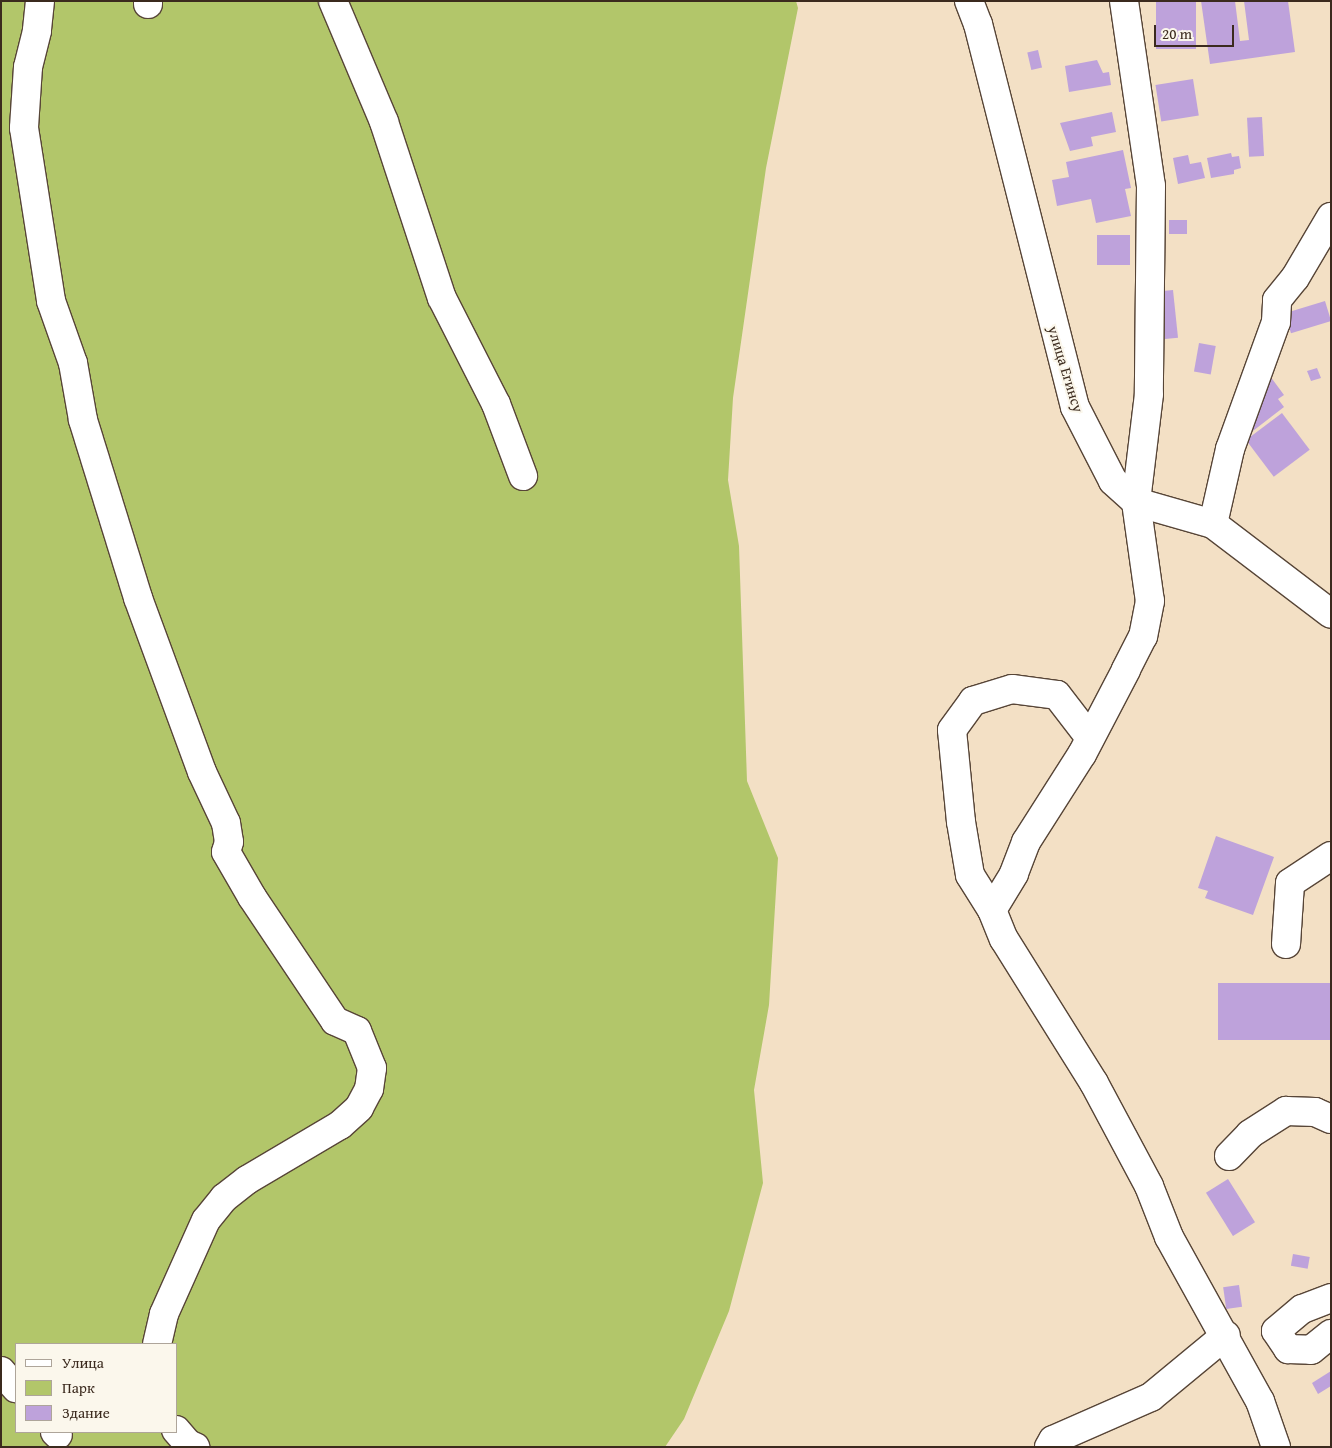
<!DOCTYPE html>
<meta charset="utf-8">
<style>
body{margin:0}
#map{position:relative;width:1332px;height:1448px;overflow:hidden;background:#f3e0c5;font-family:"Gentium Book Plus",serif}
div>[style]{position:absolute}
.green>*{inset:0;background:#b2c66a}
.building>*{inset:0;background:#bea2db;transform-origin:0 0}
.roads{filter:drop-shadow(1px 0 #574537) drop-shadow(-1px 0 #574537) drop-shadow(0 1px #574537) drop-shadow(0 -1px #574537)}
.minor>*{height:28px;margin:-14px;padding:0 14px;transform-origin:14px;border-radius:14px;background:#fff}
span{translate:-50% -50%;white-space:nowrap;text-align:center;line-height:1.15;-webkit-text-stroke:4px #fbf7ec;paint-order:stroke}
.street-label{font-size:15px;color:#3b2a1e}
.frame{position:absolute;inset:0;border:2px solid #3b2a1e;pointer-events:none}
.legend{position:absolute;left:15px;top:1343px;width:162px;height:90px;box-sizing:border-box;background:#fbf7ec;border:1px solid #aea59a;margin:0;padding:6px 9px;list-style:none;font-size:15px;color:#3b2a1e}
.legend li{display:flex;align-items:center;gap:10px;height:25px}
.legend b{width:25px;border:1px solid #aea59a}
.scale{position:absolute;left:1154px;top:25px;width:80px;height:22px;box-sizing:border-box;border:2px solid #3b2a1e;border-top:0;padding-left:6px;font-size:15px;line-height:18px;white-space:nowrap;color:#3b2a1e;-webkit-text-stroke:4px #fbf7ec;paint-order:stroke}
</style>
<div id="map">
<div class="green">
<i style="clip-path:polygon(evenodd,1px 1px,796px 1px,798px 8px,766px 168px,733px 398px,728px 480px,739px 546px,747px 781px,778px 858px,769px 1005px,754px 1090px,763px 1183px,729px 1311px,684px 1419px,665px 1447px,1px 1447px,1px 1px,16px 1344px,176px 1344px,176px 1432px,16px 1432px,16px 1344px)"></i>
</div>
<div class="building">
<i style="left:1156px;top:1px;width:40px;height:48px"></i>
<i style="clip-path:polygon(1201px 1px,1235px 1px,1240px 41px,1249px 40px,1244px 1px,1288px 1px,1295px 52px,1210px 64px)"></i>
<i style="left:1038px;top:50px;width:18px;height:11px;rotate:77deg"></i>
<i style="clip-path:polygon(1097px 60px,1103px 73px,1109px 72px,1111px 85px,1069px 92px,1065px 66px)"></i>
<i style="left:1193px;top:79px;width:37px;height:38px;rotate:81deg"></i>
<i style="clip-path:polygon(1112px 112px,1116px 132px,1091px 137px,1093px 146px,1070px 151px,1060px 123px)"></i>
<i style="left:1262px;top:117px;width:39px;height:15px;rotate:87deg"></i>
<i style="clip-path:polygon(1123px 150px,1131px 188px,1125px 189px,1131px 216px,1096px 223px,1091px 199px,1057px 206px,1052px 180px,1069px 177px,1066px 162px)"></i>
<i style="clip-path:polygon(1231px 153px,1232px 157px,1239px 156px,1241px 168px,1234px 170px,1234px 174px,1211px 178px,1207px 158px)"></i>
<i style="clip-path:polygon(1188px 155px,1190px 164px,1201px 162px,1205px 178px,1178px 184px,1173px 158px)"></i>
<i style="left:1169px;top:220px;width:18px;height:14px"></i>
<i style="left:1130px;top:235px;width:30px;height:33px;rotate:90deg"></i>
<i style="left:1173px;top:290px;width:48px;height:13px;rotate:84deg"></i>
<i style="left:1325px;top:301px;width:21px;height:42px;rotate:73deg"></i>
<i style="left:1199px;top:343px;width:17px;height:29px;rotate:10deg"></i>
<i style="clip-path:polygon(1317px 368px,1321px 378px,1311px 381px,1307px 371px)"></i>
<i style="clip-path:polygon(1270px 376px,1284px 395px,1278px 399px,1284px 407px,1249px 434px)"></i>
<i style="left:1282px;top:413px;width:46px;height:45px;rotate:53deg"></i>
<i style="clip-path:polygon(1216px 836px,1274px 857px,1253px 915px,1205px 898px,1208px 891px,1198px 888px)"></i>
<i style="left:1331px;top:983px;width:57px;height:113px;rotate:90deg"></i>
<i style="left:1228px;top:1179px;width:51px;height:26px;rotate:58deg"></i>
<i style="left:1293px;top:1254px;width:17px;height:12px;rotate:10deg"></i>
<i style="left:1239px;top:1285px;width:22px;height:16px;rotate:82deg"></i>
<i style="clip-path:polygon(1331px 1371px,1331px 1386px,1318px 1394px,1312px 1383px)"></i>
</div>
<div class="roads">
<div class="minor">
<i style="left:40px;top:1px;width:30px;rotate:96deg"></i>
<i style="left:37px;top:31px;width:37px;rotate:104deg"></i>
<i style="left:28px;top:67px;width:61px;rotate:93.8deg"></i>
<i style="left:24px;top:128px;width:175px;rotate:81.1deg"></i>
<i style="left:51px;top:301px;width:66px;rotate:70.5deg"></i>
<i style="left:73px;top:363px;width:58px;rotate:80deg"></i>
<i style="left:83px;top:420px;width:186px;rotate:72.8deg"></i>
<i style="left:138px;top:598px;width:185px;rotate:69.8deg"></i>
<i style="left:202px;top:772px;width:56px;rotate:64.8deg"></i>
<i style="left:226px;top:823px;width:19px;rotate:81deg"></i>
<i style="left:229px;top:842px;width:10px;rotate:107deg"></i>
<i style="left:226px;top:852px;width:52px;rotate:60deg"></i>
<i style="left:252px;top:897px;width:149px;rotate:56.2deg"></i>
<i style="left:335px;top:1021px;width:24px;rotate:24deg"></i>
<i style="left:357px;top:1031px;width:40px;rotate:68deg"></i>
<i style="left:372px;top:1068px;width:21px;rotate:98deg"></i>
<i style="left:369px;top:1089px;width:21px;rotate:118deg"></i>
<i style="left:359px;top:1108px;width:25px;rotate:138deg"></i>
<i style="left:340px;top:1125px;width:108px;rotate:149.4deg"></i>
<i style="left:247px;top:1180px;width:29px;rotate:142deg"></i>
<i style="left:224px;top:1198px;width:28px;rotate:129deg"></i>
<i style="left:206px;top:1220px;width:103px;rotate:114.1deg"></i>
<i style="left:164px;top:1314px;width:31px;rotate:103deg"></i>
<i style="left:148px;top:1px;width:3px;rotate:90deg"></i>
<i style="left:333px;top:1px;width:131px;rotate:67.1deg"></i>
<i style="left:384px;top:122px;width:185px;rotate:71.8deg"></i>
<i style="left:442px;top:298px;width:119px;rotate:63deg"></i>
<i style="left:496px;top:404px;width:77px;rotate:69.4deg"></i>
<i style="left:969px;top:1px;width:25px;rotate:69deg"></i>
<i style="left:978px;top:24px;width:395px;rotate:75.8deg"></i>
<i style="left:1075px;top:407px;width:83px;rotate:62.8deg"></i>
<i style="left:1113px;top:481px;width:31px;rotate:42deg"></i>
<i style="left:1136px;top:502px;width:80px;rotate:15.9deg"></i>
<i style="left:1213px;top:524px;width:148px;rotate:37.3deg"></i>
<i style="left:1124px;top:1px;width:187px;rotate:81.7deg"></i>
<i style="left:1151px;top:186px;width:208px;rotate:90.6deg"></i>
<i style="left:1149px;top:394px;width:109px;rotate:96.9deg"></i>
<i style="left:1136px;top:502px;width:100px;rotate:82deg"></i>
<i style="left:1150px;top:601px;width:36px;rotate:101deg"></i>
<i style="left:1143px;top:636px;width:38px;rotate:117deg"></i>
<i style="left:1126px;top:670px;width:95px;rotate:117.6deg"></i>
<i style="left:1082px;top:754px;width:104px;rotate:122.5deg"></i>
<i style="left:1026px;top:842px;width:34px;rotate:111deg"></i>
<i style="left:1014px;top:874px;width:42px;rotate:121.4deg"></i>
<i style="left:992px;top:910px;width:31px;rotate:68deg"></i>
<i style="left:1004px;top:939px;width:170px;rotate:58deg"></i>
<i style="left:1094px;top:1083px;width:117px;rotate:61.9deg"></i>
<i style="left:1149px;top:1186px;width:55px;rotate:68.6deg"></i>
<i style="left:1169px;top:1237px;width:188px;rotate:61deg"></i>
<i style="left:1260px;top:1401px;width:49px;rotate:70.8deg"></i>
<i style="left:1213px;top:524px;width:77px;rotate:-77.2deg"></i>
<i style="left:1230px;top:449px;width:135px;rotate:-70.1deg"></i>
<i style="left:1276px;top:322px;width:22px;rotate:-87deg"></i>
<i style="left:1277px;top:300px;width:28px;rotate:-51deg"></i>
<i style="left:1295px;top:278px;width:71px;rotate:-59.5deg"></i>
<i style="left:992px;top:910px;width:41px;rotate:-122.2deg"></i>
<i style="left:970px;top:875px;width:54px;rotate:-99.6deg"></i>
<i style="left:961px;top:822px;width:92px;rotate:-95.6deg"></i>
<i style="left:952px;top:730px;width:36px;rotate:-54deg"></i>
<i style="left:973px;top:701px;width:41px;rotate:-17.1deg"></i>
<i style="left:1012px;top:689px;width:45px;rotate:7.6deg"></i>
<i style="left:1057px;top:695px;width:54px;rotate:52.5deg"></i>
<i style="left:1286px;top:944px;width:61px;rotate:-86.2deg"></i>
<i style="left:1290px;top:883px;width:49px;rotate:-33.4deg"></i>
<i style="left:1229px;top:1156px;width:30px;rotate:-46deg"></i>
<i style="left:1250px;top:1134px;width:43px;rotate:-32.6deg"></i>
<i style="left:1286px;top:1111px;width:29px;rotate:2deg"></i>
<i style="left:1315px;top:1112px;width:17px;rotate:24deg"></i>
<i style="left:1331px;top:1298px;width:31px;rotate:159deg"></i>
<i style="left:1302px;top:1309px;width:34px;rotate:140deg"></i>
<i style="left:1276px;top:1331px;width:22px;rotate:56deg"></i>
<i style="left:1288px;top:1349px;width:23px;rotate:2deg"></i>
<i style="left:1311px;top:1350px;width:26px;rotate:-39deg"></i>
<i style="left:1px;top:1371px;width:23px;rotate:49deg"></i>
<i style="left:176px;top:1430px;width:18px;rotate:49deg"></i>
<i style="left:188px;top:1444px;width:8px;rotate:23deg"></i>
<i style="left:55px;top:1432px;width:4px;rotate:45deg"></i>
<i style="left:1049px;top:1447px;width:8px;rotate:-60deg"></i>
<i style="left:1053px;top:1440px;width:107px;rotate:-23.7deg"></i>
<i style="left:1151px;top:1397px;width:97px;rotate:-39.6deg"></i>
</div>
</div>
<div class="street-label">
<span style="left:1066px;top:369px;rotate:73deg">улица Егинсу</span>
</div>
<div class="frame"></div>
<ul class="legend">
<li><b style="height:6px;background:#fff"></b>Улица</li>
<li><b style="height:14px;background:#b2c66a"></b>Парк</li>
<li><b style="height:14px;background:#bea2db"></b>Здание</li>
</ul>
<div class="scale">20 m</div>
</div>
